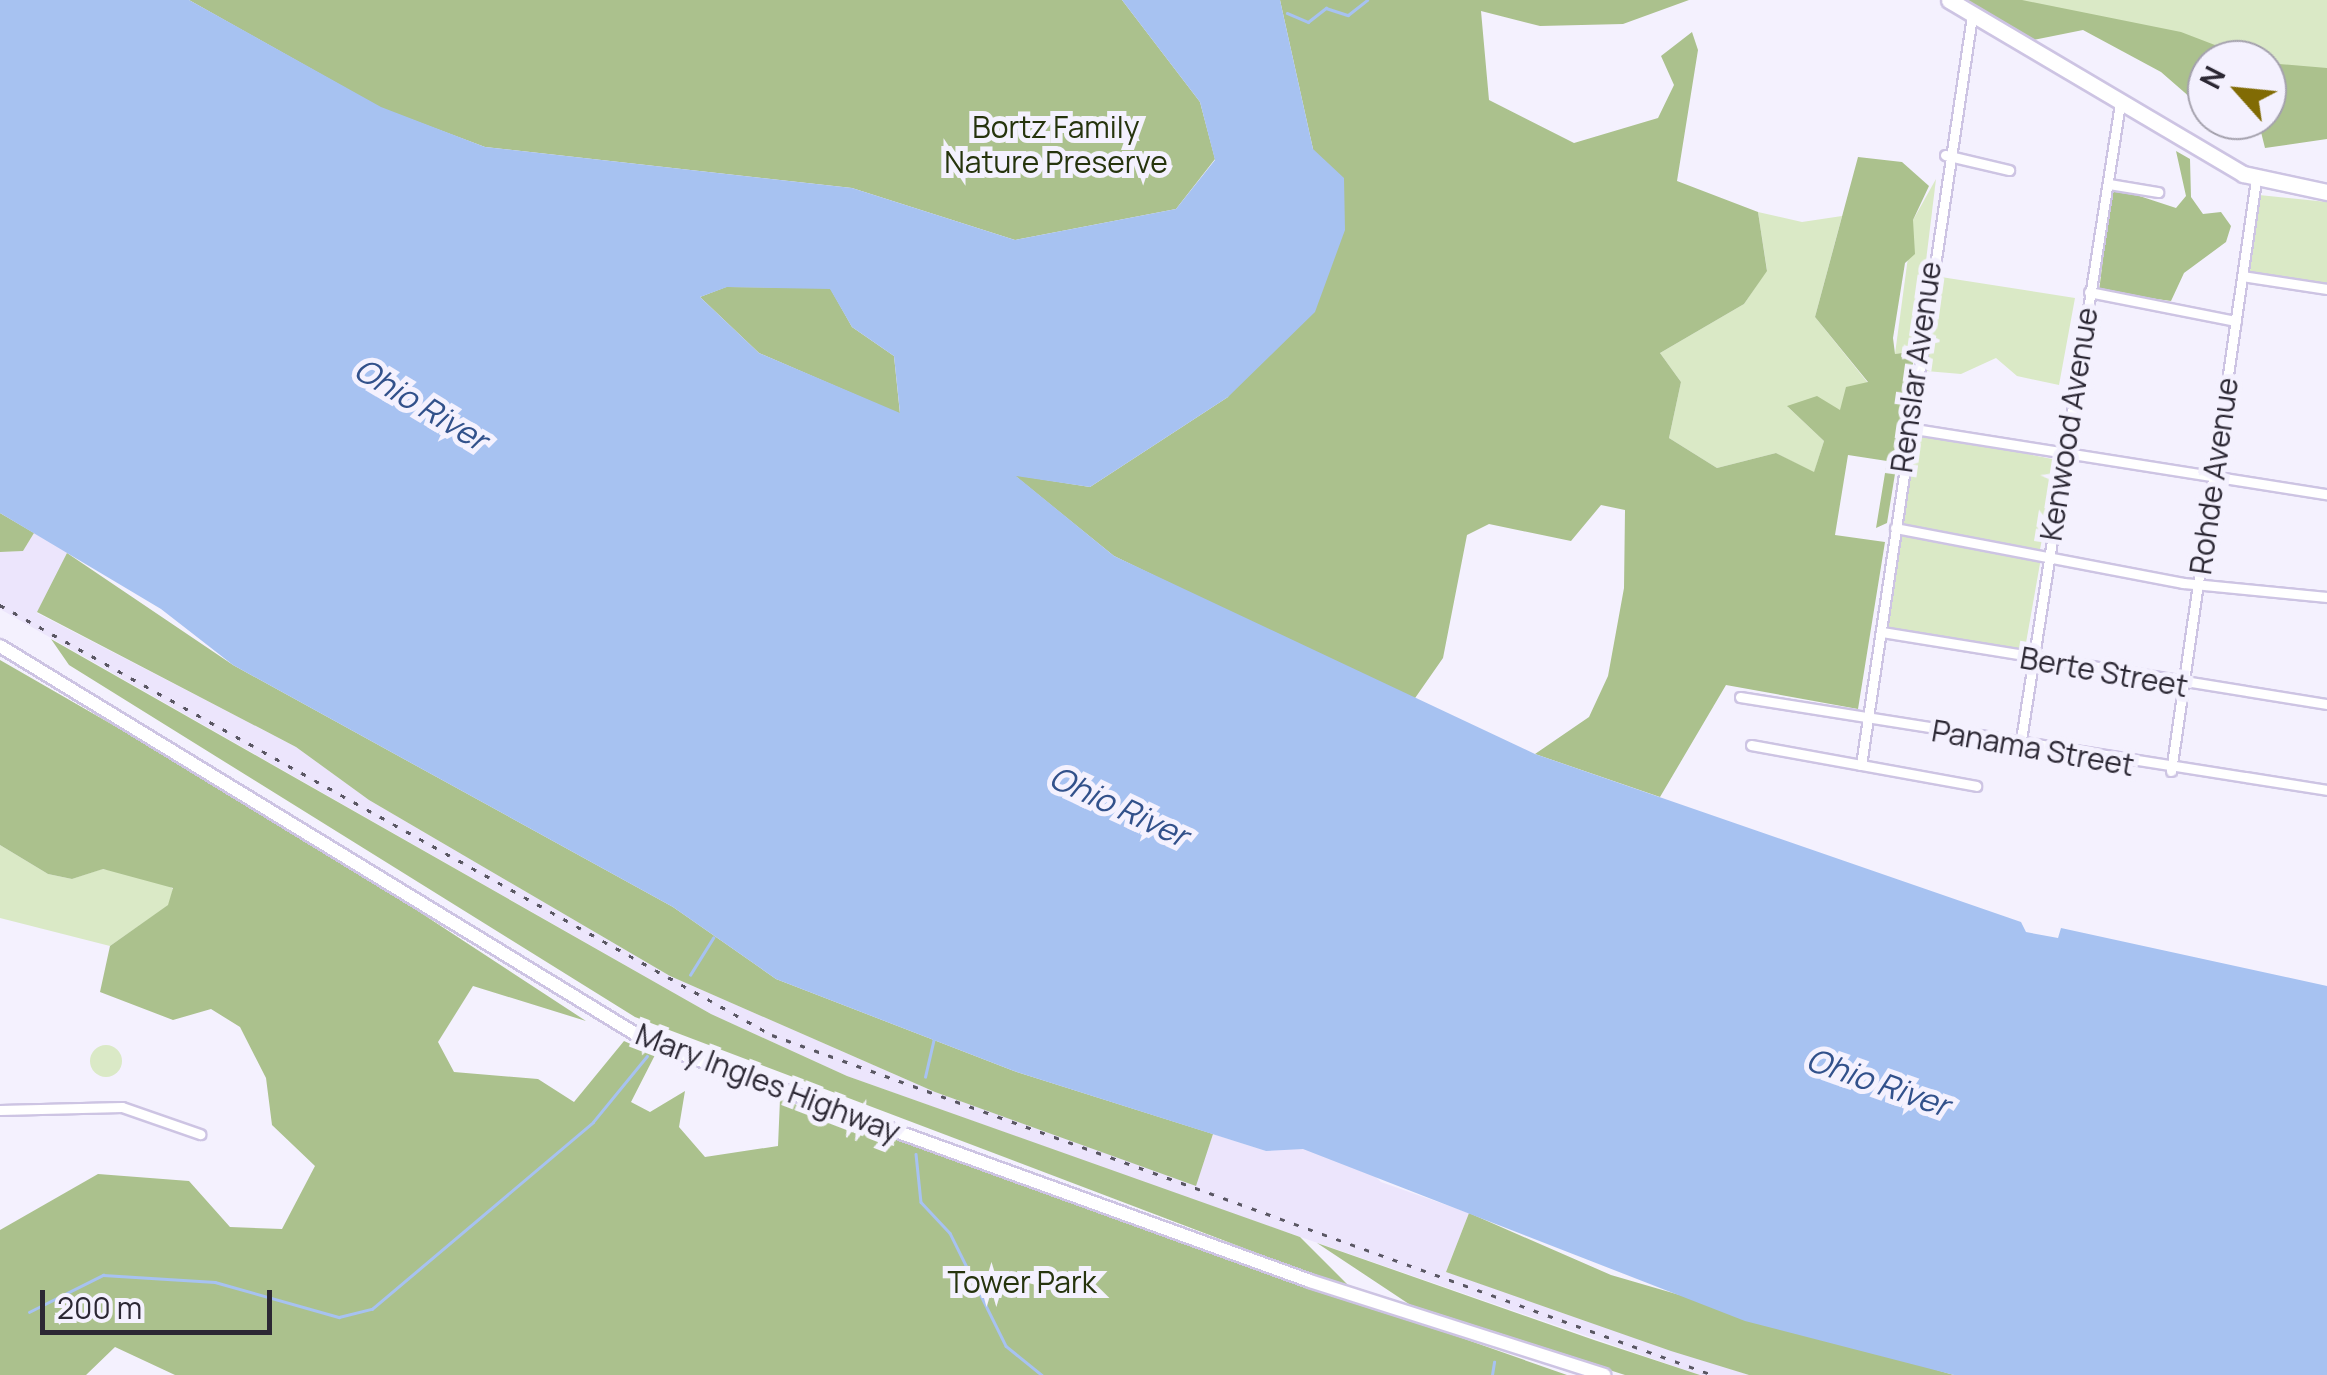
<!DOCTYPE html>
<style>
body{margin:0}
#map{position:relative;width:2327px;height:1375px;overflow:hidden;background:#f4f1fe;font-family:Manrope,sans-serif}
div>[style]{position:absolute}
.built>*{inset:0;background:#ece5fc}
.green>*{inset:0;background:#dae9c6;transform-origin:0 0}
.round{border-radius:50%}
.forest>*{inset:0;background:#abc18d}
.water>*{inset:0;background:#a7c2f1}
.stream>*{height:2.5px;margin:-1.25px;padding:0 1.25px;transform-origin:1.25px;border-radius:1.25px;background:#a7c2f1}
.roads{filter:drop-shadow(2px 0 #cdc4e3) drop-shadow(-2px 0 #cdc4e3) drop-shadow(0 2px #cdc4e3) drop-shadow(0 -2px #cdc4e3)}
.street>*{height:9px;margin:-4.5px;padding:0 4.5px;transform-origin:4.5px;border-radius:4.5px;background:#fff}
.secondary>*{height:12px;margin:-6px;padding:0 6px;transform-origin:6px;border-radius:6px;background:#fff}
.primary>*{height:15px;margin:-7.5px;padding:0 7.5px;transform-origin:7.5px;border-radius:7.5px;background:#fff}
.rail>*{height:2.5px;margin-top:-1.25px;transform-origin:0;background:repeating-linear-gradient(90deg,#5a5763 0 5px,transparent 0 15px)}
span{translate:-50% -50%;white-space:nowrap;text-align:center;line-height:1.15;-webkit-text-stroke:10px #f4f1fe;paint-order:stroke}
.park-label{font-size:30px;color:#26340d}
.street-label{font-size:30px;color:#2c2834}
.water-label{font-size:32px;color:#32518b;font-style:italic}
.north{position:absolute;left:2187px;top:40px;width:100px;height:100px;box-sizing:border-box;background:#f4f1fe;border:2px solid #a4a1ad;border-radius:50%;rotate:297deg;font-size:28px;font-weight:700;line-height:40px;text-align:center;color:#2c2834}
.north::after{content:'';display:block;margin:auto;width:35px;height:45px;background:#816b04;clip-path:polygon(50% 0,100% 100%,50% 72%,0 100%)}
.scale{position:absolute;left:40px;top:1290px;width:232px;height:45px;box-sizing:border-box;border:5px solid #2c2834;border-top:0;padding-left:12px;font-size:30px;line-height:35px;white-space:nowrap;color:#2c2834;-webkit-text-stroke:8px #f4f1fe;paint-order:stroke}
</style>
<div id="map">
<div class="built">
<i style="clip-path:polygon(57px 496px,89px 512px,37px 613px,296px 747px,369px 800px,670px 976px,935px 1092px,1195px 1185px,1213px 1134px,1266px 1151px,1311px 1113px,1381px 1182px,1469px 1213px,1446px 1272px,1749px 1375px,1700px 1375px,1202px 1203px,847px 1076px,711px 1014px,0 609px,0 552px,23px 551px)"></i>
</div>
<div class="green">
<i style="clip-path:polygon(1990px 0,2327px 0,2327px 75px,2267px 75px,2267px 60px,2212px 60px)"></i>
<i style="clip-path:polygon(1936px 179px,1915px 351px,1895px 354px,1913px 220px)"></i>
<i style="clip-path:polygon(2259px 195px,2327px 202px,2327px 285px,2250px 271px)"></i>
<i style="clip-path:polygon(1758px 212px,1802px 222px,1842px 216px,1815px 317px,1868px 383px,1841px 410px,1788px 407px,1824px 441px,1814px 473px,1776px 453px,1717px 468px,1669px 438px,1681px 382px,1660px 353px,1744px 304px,1767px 270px)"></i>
<i style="clip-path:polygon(1941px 277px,2075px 298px,2059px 385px,2017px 376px,1996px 358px,1961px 374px,1926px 371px)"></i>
<i style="left:1919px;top:433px;width:141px;height:92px;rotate:11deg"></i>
<i style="left:1901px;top:534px;width:142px;height:95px;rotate:10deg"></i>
<i style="clip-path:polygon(0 845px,48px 874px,72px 879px,102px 869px,158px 878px,173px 889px,169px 905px,110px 946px,0 918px)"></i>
<i class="round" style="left:90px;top:1045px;width:32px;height:32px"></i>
</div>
<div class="forest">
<i style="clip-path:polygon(189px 0,1122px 0,1200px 102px,1215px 159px,1176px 209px,1015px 240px,852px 188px,485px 147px,381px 108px)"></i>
<i style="clip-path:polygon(1280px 0,1689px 0,1623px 24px,1540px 26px,1481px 11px,1489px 100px,1574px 143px,1658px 118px,1674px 85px,1661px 56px,1692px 32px,1698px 50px,1677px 181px,1758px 212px,1767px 271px,1744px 304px,1660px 353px,1681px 382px,1669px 438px,1717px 468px,1776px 453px,1814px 472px,1824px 441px,1787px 406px,1817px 396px,1840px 410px,1846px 387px,1868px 382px,1815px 317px,1858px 157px,1902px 162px,1929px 186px,1913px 220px,1915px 254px,1905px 263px,1893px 338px,1895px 354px,1915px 351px,1887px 523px,1876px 528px,1887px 461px,1848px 455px,1835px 535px,1885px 542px,1858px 709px,1726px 685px,1660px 797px,1535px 754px,1589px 717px,1608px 676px,1624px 588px,1625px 510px,1601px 505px,1571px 541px,1489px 524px,1467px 535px,1443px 658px,1413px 701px,1114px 556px,1014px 475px,1090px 487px,1228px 397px,1313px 149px)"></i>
<i style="clip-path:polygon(1964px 0,2022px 0,2181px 32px,2254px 60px,2207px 60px,2207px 112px,2161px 72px,2083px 30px,2028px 41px)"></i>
<i style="clip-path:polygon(2267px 63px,2327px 68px,2327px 139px,2265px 148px,2258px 120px,2267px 120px)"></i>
<i style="clip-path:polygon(2176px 151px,2190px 159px,2191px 197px,2203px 214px,2221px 212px,2231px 226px,2226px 242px,2184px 273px,2171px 301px,2099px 291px,2112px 187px,2176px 208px,2186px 196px)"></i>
<i style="clip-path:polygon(726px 287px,830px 288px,852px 327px,894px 356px,900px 414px,759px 353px,700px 297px)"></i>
<i style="clip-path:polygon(0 513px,34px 533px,23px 551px,0 552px)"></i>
<i style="clip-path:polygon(67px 553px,233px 665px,673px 907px,776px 979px,1014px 1071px,1213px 1134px,1196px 1186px,935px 1092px,670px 976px,369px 800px,296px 747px,37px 612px)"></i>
<i style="clip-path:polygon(51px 639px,711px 1014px,847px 1076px,1300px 1237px,1352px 1289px,635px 1017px,69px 665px)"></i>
<i style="clip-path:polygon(0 660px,285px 824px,586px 1021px,473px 986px,438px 1042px,454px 1072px,538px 1079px,574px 1102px,624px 1041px,655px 1055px,631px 1102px,650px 1112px,685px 1091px,679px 1127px,705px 1157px,778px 1146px,780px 1099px,1567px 1375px,175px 1375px,115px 1347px,86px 1375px,0 1375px,0 1230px,98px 1174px,189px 1181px,230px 1227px,282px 1229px,315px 1166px,272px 1125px,266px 1078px,240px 1027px,211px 1009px,173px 1020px,100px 992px,110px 946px,168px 905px,173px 888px,103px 869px,72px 879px,48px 874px,0 845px)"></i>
<i style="clip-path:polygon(1469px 1213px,1611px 1275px,1954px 1375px,1749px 1375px,1671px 1351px,1446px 1272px)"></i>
<i style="clip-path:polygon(1317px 1243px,1594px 1340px,1700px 1375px,1625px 1375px,1415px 1308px)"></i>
</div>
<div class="water">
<i style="clip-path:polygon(evenodd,0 0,189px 0,381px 107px,485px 147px,852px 188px,1015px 240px,1176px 209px,1215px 160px,1200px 102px,1122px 0,1280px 0,1313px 149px,1344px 178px,1345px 230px,1315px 312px,1228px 397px,1090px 487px,1016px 476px,1114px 556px,1535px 754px,2021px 922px,2026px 932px,2058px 938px,2061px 928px,2327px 986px,2327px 1375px,1954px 1375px,1745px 1321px,1303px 1149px,1266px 1151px,1014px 1071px,776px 979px,673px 907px,233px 665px,161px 609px,0 513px,0 0,727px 287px,830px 289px,852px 327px,894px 356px,900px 413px,759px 353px,700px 297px,727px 287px)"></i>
</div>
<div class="stream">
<i style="left:1287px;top:13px;width:23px;rotate:23deg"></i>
<i style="left:1308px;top:22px;width:23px;rotate:-38deg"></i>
<i style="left:1326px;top:8px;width:23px;rotate:18deg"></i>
<i style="left:1348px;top:15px;width:24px;rotate:-38deg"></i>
<i style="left:690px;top:975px;width:44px;rotate:-58.1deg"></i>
<i style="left:925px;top:1077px;width:39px;rotate:-77deg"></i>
<i style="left:916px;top:1154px;width:48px;rotate:84.1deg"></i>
<i style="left:921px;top:1202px;width:42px;rotate:46.9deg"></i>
<i style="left:950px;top:1233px;width:126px;rotate:63.6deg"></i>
<i style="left:1006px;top:1346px;width:46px;rotate:38.9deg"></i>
<i style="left:29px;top:1312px;width:83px;rotate:-26.6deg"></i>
<i style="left:103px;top:1275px;width:112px;rotate:3.6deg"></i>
<i style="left:215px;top:1282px;width:129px;rotate:15.8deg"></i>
<i style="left:339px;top:1317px;width:34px;rotate:-14deg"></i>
<i style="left:372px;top:1309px;width:289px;rotate:-40.2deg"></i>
<i style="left:593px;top:1122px;width:85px;rotate:-50.7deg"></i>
<i style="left:1492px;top:1375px;width:13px;rotate:-81deg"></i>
</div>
<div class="roads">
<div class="street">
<i style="left:1945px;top:155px;width:66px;rotate:13.2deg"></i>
<i style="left:2109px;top:184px;width:50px;rotate:9.3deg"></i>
<i style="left:2242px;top:276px;width:86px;rotate:8.7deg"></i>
<i style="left:2089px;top:292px;width:150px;rotate:11.2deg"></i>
<i style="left:1908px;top:428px;width:424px;rotate:9deg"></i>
<i style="left:1895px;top:528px;width:293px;rotate:10.8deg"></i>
<i style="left:2183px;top:583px;width:145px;rotate:5.6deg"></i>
<i style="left:1882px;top:632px;width:451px;rotate:9.2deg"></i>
<i style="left:1740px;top:697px;width:594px;rotate:9deg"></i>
<i style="left:1751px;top:745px;width:229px;rotate:10.3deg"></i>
<i style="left:2020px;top:746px;width:650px;rotate:-81.15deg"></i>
<i style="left:1861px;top:765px;width:757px;rotate:-81.57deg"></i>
<i style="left:2171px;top:771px;width:597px;rotate:-81.82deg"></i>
<i style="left:0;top:1110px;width:122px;rotate:-1.4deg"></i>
<i style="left:122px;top:1107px;width:83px;rotate:19.1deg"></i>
</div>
<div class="secondary">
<i style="left:0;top:646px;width:758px;rotate:31.4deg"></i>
<i style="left:647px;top:1041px;width:705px;rotate:19.9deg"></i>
<i style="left:1310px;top:1281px;width:309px;rotate:17.7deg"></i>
</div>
<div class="primary">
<i style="left:1949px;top:0;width:342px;rotate:30.6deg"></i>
<i style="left:2243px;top:174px;width:86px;rotate:12.1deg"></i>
</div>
</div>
<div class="rail">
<i style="left:0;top:605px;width:884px;rotate:29.12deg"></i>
<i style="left:772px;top:1035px;width:1001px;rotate:19.87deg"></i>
</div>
<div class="park-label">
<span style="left:1056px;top:144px">Bortz Family<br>Nature Preserve</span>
<span style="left:1022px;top:1282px">Tower Park</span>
</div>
<div class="street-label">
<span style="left:1916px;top:367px;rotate:-82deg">Renslar Avenue</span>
<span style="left:2069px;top:424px;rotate:-81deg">Kenwood Avenue</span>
<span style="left:2214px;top:476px;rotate:-82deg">Rohde Avenue</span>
<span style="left:2104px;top:672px;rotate:10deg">Berte Street</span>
<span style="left:2033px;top:748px;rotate:10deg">Panama Street</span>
<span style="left:768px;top:1083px;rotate:21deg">Mary Ingles Highway</span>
</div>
<div class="water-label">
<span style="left:421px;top:404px;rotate:31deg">Ohio River</span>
<span style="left:1119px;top:806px;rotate:25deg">Ohio River</span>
<span style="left:1878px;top:1082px;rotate:19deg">Ohio River</span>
</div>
<div class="north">N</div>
<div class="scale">200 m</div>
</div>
